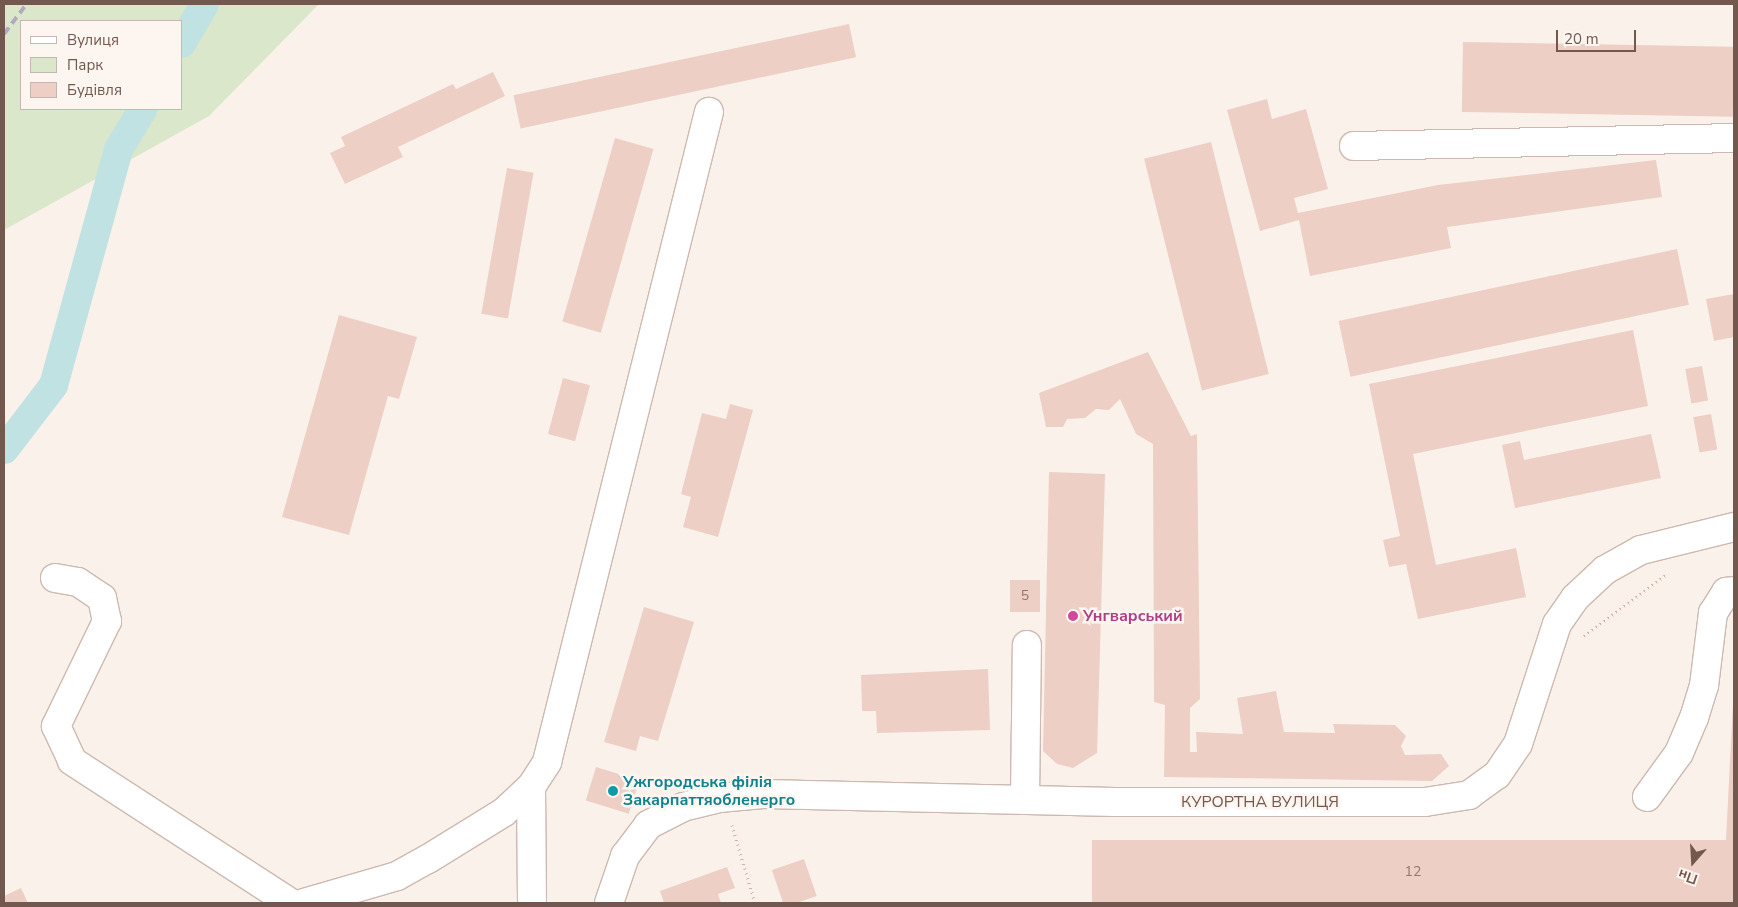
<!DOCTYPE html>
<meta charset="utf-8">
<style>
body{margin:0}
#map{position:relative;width:1738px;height:907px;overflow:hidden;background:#faf2ea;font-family:"Nunito Sans",sans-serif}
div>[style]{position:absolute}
.green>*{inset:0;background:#dae7ca}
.canal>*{height:29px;margin:-14.5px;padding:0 14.5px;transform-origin:14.5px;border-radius:14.5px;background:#c0e2e2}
.building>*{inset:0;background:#edcfc5;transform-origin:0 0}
.path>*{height:3px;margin-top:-1.5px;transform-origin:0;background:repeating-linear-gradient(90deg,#d2b2a8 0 1px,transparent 0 5px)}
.roads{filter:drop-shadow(1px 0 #ccb9b1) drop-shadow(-1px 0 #ccb9b1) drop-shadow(0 1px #ccb9b1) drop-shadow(0 -1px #ccb9b1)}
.minor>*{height:28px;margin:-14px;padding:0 14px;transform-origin:14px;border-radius:14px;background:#fff}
.rail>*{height:4px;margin-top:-2px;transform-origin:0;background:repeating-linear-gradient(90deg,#b4a9c4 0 8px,transparent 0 13px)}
.dots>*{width:14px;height:14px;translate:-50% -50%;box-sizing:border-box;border:2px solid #fdf6f0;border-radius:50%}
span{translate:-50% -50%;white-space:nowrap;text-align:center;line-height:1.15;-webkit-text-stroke:5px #fdf6f0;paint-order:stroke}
.number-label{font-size:14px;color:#92766d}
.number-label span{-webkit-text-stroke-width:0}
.hotel-label{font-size:16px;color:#b23c85;font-weight:700}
.left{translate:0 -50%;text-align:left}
.culture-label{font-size:16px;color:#0d838f;font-weight:700}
.street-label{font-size:16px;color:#735850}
.frame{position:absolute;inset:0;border:5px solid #735850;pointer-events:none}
.legend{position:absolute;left:20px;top:20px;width:162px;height:90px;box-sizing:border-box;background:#fdf6f0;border:1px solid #c6b7b0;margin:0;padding:6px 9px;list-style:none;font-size:15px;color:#735850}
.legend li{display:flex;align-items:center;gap:10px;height:25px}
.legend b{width:25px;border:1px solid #c6b7b0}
.north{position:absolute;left:1668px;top:837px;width:50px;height:50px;-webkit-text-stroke:4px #fdf6f0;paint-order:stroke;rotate:199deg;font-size:14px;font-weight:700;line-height:20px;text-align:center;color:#735850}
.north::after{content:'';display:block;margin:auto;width:18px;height:22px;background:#735850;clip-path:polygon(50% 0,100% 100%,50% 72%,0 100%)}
.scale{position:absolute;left:1556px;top:30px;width:80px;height:22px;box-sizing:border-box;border:2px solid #735850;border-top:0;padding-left:6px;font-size:15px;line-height:18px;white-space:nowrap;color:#735850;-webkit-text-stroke:4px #fdf6f0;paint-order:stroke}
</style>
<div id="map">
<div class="green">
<i style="clip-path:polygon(evenodd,4px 4px,319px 4px,209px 116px,4px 230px,4px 4px,21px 21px,181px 21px,181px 109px,21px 109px,21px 21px)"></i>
</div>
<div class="canal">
<i style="left:181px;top:43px;width:45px;rotate:-59.5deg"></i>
<i style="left:4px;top:449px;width:81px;rotate:-52.6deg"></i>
<i style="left:53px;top:385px;width:245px;rotate:-74.6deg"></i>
<i style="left:118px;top:149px;width:47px;rotate:-59deg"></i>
</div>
<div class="building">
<i style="left:849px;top:24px;width:34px;height:343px;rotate:78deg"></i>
<i style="left:1463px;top:42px;width:271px;height:70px;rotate:1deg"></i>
<i style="clip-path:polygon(493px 72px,505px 96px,398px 147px,403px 157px,345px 184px,330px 153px,345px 146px,341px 137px,453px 84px,456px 89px)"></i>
<i style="clip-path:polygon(1267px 99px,1272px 119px,1306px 109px,1328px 189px,1294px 198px,1298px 213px,1438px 185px,1656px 160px,1662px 197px,1447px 227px,1451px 248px,1310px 276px,1299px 220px,1260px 231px,1227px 110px)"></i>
<i style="left:615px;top:138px;width:40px;height:191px;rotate:16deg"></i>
<i style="left:1211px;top:142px;width:239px;height:69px;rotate:76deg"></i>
<i style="left:507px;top:168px;width:27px;height:148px;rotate:10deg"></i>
<i style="left:1677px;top:249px;width:57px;height:346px;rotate:78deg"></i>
<i style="clip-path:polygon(1734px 294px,1734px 337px,1714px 341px,1706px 299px)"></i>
<i style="clip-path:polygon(339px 315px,417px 337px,399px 399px,388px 396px,349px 535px,282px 517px)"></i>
<i style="clip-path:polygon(1633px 330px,1648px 406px,1413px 454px,1436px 565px,1516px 548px,1526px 597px,1418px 619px,1406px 564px,1389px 567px,1383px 540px,1400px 536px,1369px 384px)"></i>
<i style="clip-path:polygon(1148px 352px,1191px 436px,1197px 434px,1200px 699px,1190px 708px,1190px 752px,1197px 752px,1196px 732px,1243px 734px,1237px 698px,1276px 691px,1284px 732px,1335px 733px,1333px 724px,1395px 725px,1406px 736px,1401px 746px,1405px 755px,1441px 754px,1449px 766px,1432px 781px,1164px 777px,1165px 705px,1154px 702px,1153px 444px,1136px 434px,1120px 399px,1109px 410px,1096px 409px,1085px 418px,1067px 419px,1063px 427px,1046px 427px,1039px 393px)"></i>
<i style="left:1702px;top:366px;width:35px;height:17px;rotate:80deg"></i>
<i style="left:563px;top:378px;width:28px;height:58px;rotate:15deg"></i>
<i style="clip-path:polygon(730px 404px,753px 410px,718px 537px,683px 527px,691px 497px,681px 494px,702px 413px,726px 419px)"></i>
<i style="left:1711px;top:414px;width:36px;height:18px;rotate:80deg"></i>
<i style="clip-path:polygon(1651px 434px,1661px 478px,1515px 508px,1502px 445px,1520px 441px,1524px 460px)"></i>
<i style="clip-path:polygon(1049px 472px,1105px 474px,1097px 753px,1073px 768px,1057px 764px,1043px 751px)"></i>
<i style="left:1010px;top:580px;width:30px;height:32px"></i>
<i style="clip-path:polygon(644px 607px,694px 622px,658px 741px,640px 736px,636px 751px,604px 742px)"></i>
<i style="clip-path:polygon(988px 669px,990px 730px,877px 733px,876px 711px,862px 711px,861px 675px)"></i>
<i style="clip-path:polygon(1734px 682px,1734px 903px,1092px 903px,1092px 840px,1726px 840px)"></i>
<i style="left:596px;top:767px;width:45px;height:35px;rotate:17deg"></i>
<i style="left:804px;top:859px;width:39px;height:34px;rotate:71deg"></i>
<i style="clip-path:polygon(727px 867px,735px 888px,718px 894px,721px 903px,664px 903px,660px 891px)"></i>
<i style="clip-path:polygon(21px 888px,28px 903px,4px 903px,4px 896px)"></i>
</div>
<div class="path">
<i style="left:1584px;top:636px;width:104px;rotate:-36.8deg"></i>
<i style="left:732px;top:825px;width:81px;rotate:73.6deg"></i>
</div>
<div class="roads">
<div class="minor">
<i style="left:1354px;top:146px;width:380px;rotate:-1.2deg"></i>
<i style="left:55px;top:578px;width:23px;rotate:10deg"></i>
<i style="left:78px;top:582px;width:29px;rotate:34deg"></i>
<i style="left:102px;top:598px;width:24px;rotate:78deg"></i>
<i style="left:107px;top:621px;width:117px;rotate:115.9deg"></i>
<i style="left:56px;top:726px;width:38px;rotate:65deg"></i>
<i style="left:72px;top:761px;width:261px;rotate:33deg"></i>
<i style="left:531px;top:787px;width:116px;rotate:89.5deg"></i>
<i style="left:1647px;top:797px;width:54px;rotate:-54deg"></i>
<i style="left:1679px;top:753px;width:38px;rotate:-67deg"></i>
<i style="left:1694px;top:718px;width:34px;rotate:-73deg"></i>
<i style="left:1704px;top:686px;width:74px;rotate:-83deg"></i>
<i style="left:1713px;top:613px;width:25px;rotate:-58deg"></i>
<i style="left:1726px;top:592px;width:8px;rotate:-7deg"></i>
<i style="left:1025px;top:800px;width:155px;rotate:-89.3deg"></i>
<i style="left:304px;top:903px;width:97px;rotate:-16.2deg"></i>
<i style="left:397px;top:876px;width:35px;rotate:-29deg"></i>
<i style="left:428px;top:859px;width:89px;rotate:-31.7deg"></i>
<i style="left:504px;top:812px;width:37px;rotate:-43deg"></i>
<i style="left:531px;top:787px;width:30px;rotate:-57deg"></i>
<i style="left:547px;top:762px;width:670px;rotate:-76.01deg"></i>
<i style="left:609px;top:903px;width:50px;rotate:-71.2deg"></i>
<i style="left:625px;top:856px;width:39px;rotate:-53deg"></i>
<i style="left:648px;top:825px;width:39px;rotate:-27deg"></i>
<i style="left:683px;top:807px;width:37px;rotate:-14deg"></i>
<i style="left:719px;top:798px;width:44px;rotate:-5.2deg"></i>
<i style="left:763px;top:794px;width:352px;rotate:1.3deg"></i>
<i style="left:1115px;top:802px;width:310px"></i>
<i style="left:1425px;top:802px;width:45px;rotate:-9deg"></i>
<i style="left:1469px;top:795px;width:34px;rotate:-36deg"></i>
<i style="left:1497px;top:775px;width:37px;rotate:-56deg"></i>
<i style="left:1518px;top:744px;width:126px;rotate:-72deg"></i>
<i style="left:1557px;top:624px;width:32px;rotate:-55deg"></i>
<i style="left:1575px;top:598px;width:41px;rotate:-43deg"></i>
<i style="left:1605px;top:570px;width:41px;rotate:-29.1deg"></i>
<i style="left:1641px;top:550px;width:96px;rotate:-13.9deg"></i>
</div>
</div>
<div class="rail">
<i style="left:4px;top:34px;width:38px;rotate:-53deg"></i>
</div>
<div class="dots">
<i style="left:1073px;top:616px;background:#d1479c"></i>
<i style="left:613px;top:791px;background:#0f9aa8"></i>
</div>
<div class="number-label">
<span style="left:1025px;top:596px">5</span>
<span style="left:1413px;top:872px">12</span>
</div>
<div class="hotel-label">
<span class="left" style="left:1083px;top:616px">Унгварський</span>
</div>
<div class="culture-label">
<span class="left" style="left:623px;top:791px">Ужгородська філія<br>Закарпаттяобленерго</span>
</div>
<div class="street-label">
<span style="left:1260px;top:802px">КУРОРТНА ВУЛИЦЯ</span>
</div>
<div class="frame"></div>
<ul class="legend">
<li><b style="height:6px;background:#fff"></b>Вулиця</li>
<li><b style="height:14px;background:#dae7ca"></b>Парк</li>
<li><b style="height:14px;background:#edcfc5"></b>Будівля</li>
</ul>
<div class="north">Пн</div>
<div class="scale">20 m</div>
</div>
